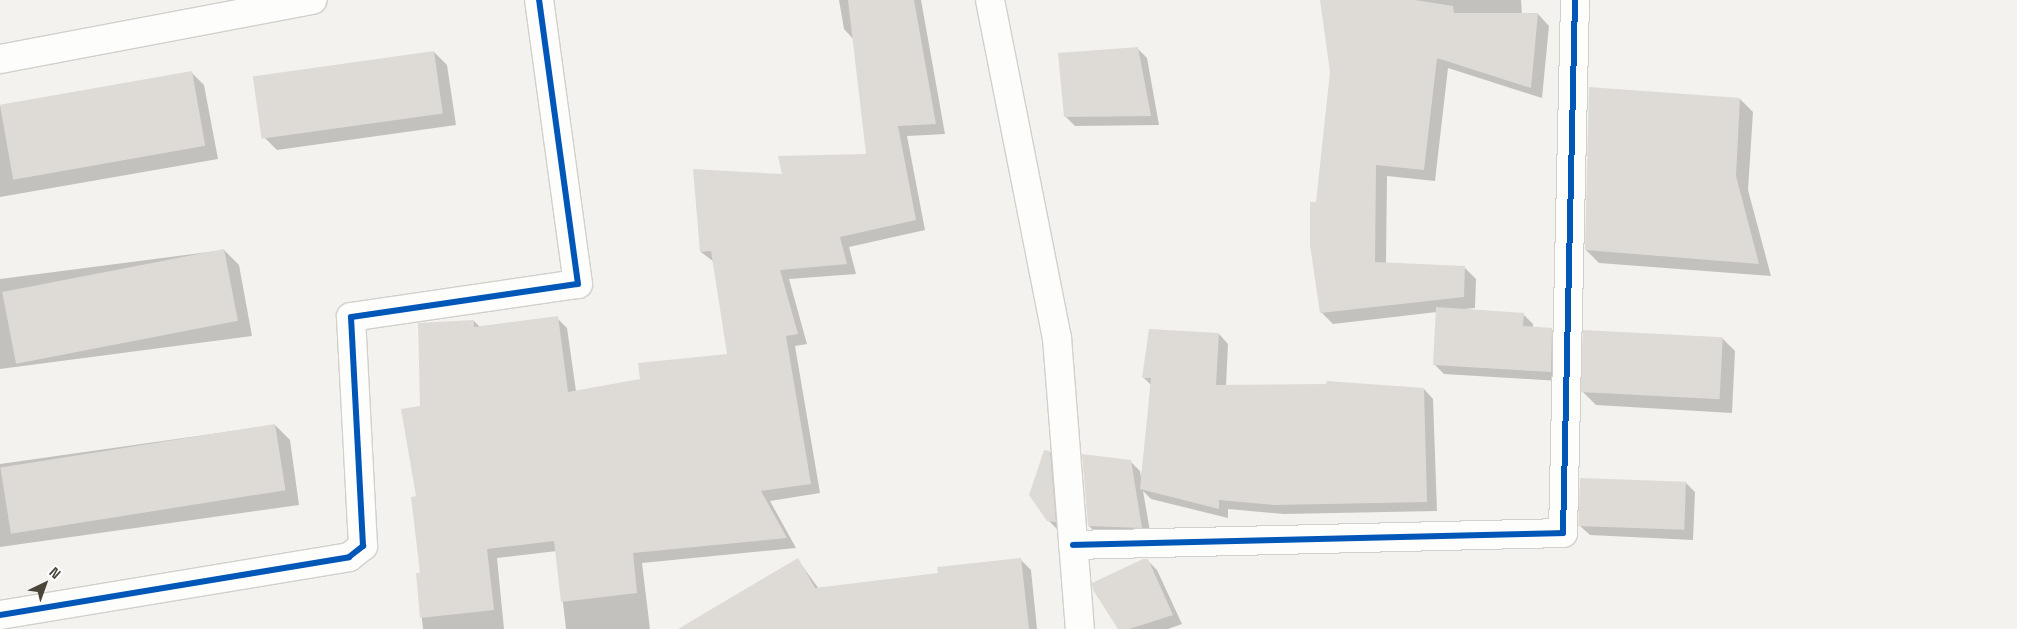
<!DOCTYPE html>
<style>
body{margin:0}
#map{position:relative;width:2017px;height:629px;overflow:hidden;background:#f4f2ee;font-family:"Space Grotesk",sans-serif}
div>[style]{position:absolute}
.shadow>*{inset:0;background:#0003}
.building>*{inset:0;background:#dedbd6;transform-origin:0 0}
.roads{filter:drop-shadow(1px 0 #d2d0cb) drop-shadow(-1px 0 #d2d0cb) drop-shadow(0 1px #d2d0cb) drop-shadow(0 -1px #d2d0cb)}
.street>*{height:28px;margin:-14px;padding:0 14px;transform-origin:14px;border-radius:14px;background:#fdfdfc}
.cycleway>*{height:6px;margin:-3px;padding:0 3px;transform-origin:3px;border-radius:3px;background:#0057b8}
span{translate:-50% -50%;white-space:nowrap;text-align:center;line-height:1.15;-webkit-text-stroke:4px #fff;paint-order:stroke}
.north{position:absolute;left:20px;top:559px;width:50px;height:50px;-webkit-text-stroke:4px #fff;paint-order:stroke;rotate:42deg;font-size:14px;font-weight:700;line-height:20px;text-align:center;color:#4b4439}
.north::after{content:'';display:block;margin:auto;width:18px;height:22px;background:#4b4439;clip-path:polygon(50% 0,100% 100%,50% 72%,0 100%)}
</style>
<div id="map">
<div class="shadow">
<i style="clip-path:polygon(839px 0,921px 0,945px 134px,907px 136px,925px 230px,849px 247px,856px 274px,789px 279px,807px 344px,795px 346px,820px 493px,770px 501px,796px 548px,642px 563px,650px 629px,566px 629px,557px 551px,497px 558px,504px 629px,423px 629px,417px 574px,422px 574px,417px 497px,422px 407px,474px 321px,481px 328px,557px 318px,567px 328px,576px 391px,641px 380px,728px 355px,714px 262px,701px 252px,694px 171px,783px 175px,867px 155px,854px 40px,844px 29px)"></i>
<i style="clip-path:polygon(1321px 0,1521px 0,1522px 14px,1538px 14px,1549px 26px,1542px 98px,1448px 68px,1435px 181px,1387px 176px,1386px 263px,1464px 267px,1476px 279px,1475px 308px,1463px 309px,1523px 314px,1533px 324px,1533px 328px,1551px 329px,1561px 339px,1560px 381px,1444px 374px,1434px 364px,1437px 312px,1333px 324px,1321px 312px,1317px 203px,1331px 72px)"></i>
<i style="clip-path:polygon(1137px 48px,1147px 58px,1159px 125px,1075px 126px,1065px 116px)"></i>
<i style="clip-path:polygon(434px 52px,447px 65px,456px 125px,277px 150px,264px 137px)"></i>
<i style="clip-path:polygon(191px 72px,204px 85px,218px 159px,0 197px,0 106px)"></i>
<i style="clip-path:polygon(1740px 99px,1753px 112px,1748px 190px,1771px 276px,1599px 263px,1586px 250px)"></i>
<i style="clip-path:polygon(224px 250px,239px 265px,252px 336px,0 369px,0 279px)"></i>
<i style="clip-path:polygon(1219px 334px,1228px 344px,1226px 386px,1424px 389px,1433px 399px,1437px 511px,1284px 514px,1228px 509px,1228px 518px,1151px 499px,1143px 491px,1151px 537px,1098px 535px,1089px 526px,1130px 461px,1140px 471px,1141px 478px,1152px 386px,1144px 378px)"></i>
<i style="clip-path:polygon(1722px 338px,1735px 351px,1732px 413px,1596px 405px,1583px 392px)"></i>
<i style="clip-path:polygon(275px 425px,290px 440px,299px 505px,0 547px,0 464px)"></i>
<i style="clip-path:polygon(1050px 452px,1059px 462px,1065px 531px,1058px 530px,1048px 520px)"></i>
<i style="clip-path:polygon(1685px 482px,1695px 492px,1693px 540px,1590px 535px,1580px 526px)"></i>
<i style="clip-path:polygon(798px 560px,819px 589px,939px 574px,1021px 560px,1031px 570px,1037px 629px,681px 629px)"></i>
<i style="clip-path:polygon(1147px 560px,1157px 570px,1182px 624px,1168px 629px,1120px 629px)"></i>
</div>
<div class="building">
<i style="clip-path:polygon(848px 0,914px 0,936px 124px,898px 126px,916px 220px,840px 237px,847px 264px,780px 270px,798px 334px,786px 336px,811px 484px,761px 491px,787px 538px,633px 553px,637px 593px,561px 602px,554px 541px,487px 549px,494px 610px,420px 618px,416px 573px,420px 573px,411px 497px,416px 496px,401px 409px,420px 406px,418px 323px,474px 320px,474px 327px,558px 316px,568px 392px,640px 379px,638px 363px,727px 354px,711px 251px,700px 252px,693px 169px,782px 174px,778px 156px,866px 154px)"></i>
<i style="clip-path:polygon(1320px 0,1415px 0,1453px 6px,1454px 13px,1538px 13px,1531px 88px,1437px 58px,1424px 170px,1376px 165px,1375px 262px,1465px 266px,1464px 297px,1320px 313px,1310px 245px,1310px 202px,1316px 202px,1330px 72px)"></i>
<i style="clip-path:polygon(1138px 47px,1151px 116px,1064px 117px,1058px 53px)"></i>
<i style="left:434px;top:51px;width:63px;height:183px;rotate:82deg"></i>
<i style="left:192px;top:71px;width:76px;height:195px;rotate:80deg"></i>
<i style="clip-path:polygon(1589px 87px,1740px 98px,1736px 176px,1759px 264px,1585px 250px)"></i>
<i style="left:224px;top:249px;width:73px;height:226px;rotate:79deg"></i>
<i style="clip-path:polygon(1436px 307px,1524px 313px,1523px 326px,1552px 328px,1551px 372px,1433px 365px)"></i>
<i style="clip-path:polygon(1149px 329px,1219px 333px,1216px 385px,1326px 384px,1327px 381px,1424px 388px,1427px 502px,1274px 505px,1219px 500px,1219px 509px,1140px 489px,1151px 378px,1142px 378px)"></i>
<i style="left:1583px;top:330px;width:140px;height:62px;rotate:3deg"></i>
<i style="left:275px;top:424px;width:67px;height:278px;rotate:81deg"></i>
<i style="clip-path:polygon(1044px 450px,1050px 451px,1056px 522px,1047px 521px,1029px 495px)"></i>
<i style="clip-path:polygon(1082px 454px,1131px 460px,1142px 528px,1088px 526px)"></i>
<i style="left:1580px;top:478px;width:106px;height:48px;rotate:2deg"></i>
<i style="clip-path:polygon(798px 558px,815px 588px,938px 573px,937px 567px,1021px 558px,1029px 629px,678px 629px)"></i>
<i style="clip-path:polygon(1143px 559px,1148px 559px,1173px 615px,1129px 629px,1118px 629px,1093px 590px,1092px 583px)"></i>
</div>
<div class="roads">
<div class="street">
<i style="left:990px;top:0;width:345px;rotate:78.8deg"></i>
<i style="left:1057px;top:338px;width:292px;rotate:85.5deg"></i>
<i style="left:0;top:59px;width:318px;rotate:-10.7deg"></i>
<i style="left:1073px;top:545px;width:490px;rotate:-1.4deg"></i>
<i style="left:1563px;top:533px;width:533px;rotate:-88.71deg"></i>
<i style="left:0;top:615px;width:354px;rotate:-9.4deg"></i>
<i style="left:349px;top:557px;width:18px;rotate:-38deg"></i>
<i style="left:363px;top:546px;width:229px;rotate:-93deg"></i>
<i style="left:351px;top:317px;width:229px;rotate:-8.3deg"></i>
<i style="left:578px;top:284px;width:287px;rotate:-97.8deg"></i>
</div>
</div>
<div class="cycleway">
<i style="left:1073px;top:545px;width:490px;rotate:-1.4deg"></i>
<i style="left:1563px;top:533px;width:533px;rotate:-88.71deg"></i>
<i style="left:0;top:615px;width:354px;rotate:-9.4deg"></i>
<i style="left:349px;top:557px;width:18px;rotate:-38deg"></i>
<i style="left:363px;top:546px;width:229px;rotate:-93deg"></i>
<i style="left:351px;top:317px;width:229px;rotate:-8.3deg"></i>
<i style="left:578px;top:284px;width:287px;rotate:-97.8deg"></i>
</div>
<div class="north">N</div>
</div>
